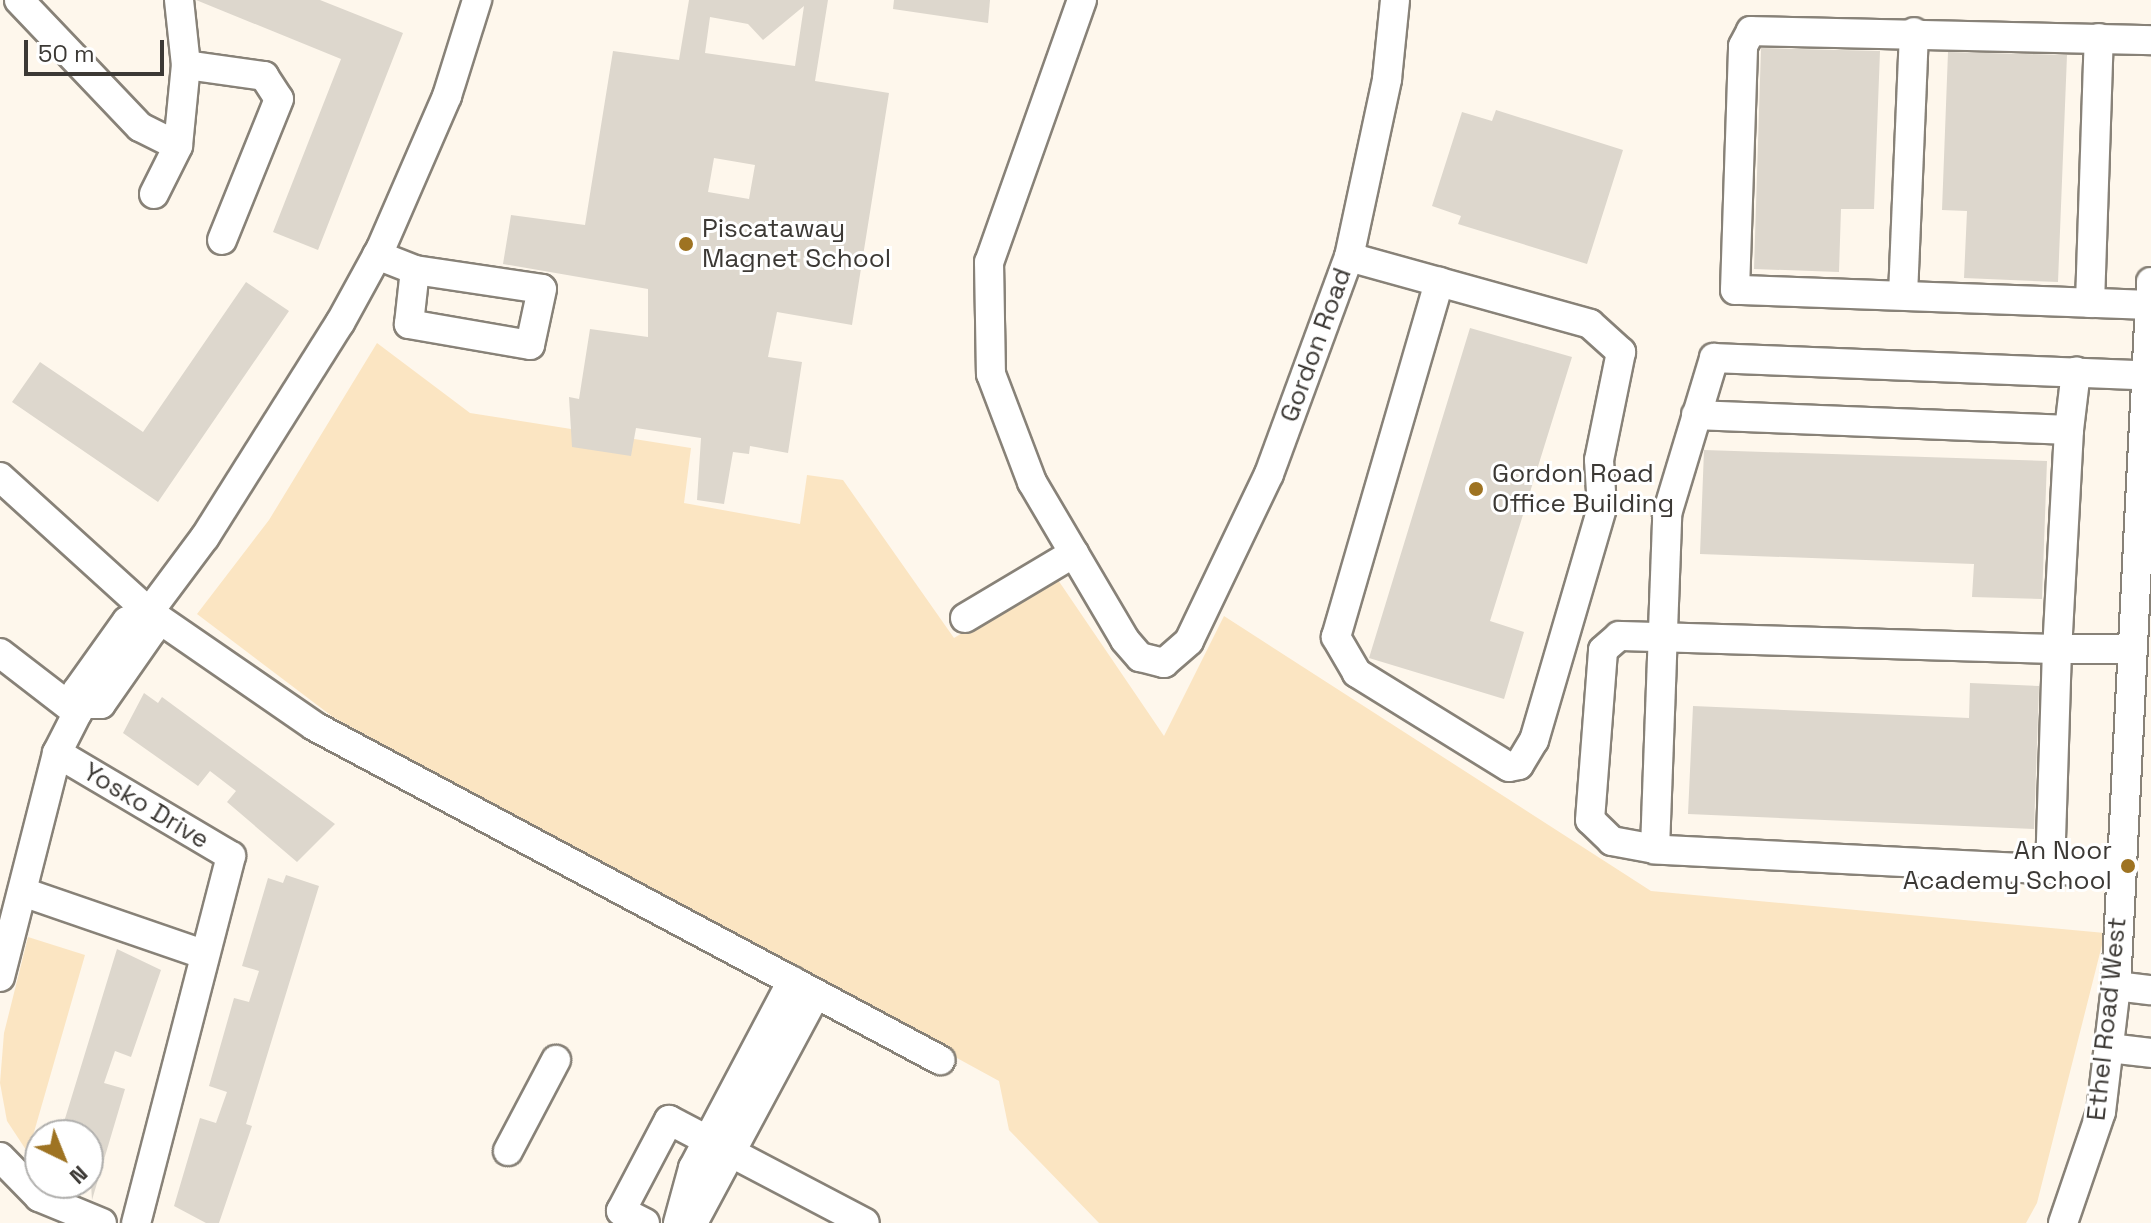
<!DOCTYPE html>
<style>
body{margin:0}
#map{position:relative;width:2151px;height:1223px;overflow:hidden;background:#fef7ec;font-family:"Space Grotesk",sans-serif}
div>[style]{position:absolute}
.green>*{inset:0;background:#fbe5c2}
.building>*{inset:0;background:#ddd7cd}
.roads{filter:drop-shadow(2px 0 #888278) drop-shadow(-2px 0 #888278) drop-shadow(0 2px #888278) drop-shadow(0 -2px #888278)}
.minor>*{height:28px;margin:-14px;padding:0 14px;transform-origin:14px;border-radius:14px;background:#fff}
.dots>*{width:22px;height:22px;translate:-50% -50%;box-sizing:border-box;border:4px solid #fff;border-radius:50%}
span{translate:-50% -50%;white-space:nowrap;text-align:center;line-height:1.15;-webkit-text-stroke:6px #fff;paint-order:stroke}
.poi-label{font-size:26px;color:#3c3935}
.left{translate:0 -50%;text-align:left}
.right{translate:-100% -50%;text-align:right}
.street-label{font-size:26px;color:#3c3935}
.north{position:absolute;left:24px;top:1119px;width:80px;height:80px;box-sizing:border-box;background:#fff;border:2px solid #b1b0ae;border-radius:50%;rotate:137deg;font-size:22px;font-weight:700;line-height:32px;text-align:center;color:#3c3935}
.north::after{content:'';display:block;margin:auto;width:28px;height:36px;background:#9e7322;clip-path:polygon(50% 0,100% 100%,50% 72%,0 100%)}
.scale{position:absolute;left:24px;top:40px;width:140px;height:36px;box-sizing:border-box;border:4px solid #3c3935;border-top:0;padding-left:10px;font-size:24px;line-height:28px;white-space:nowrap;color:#3c3935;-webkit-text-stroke:6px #fff;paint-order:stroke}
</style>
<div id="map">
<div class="green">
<i style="clip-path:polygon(377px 343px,470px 413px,691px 448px,684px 503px,800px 524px,807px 475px,843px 480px,954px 638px,1056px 577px,1164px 736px,1224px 616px,1651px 891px,2105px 933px,2037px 1203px,2026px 1223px,1099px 1223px,1009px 1130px,999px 1081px,333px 717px,197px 614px,269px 520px)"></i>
<i style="clip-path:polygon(28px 937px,85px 955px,28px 1153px,7px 1121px,0 1083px,4px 1033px)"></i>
</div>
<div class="building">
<i style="clip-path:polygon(196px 0,320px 0,403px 33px,318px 250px,273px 232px,341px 59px)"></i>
<i style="clip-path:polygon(evenodd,689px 0,828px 0,815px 81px,889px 93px,852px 325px,777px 312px,768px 357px,802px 362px,788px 453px,750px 446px,749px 454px,733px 452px,724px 504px,697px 500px,701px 438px,636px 428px,631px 456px,572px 447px,569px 397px,579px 399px,590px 329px,648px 337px,648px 289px,503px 264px,511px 215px,585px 225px,613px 51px,679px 60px,689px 0,804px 6px,795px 66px,705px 53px,710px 17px,748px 24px,763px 40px,804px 6px,689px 0,714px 158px,755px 165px,749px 199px,708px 192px,714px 158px)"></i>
<i style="clip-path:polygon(894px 0,990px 0,988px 23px,893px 9px)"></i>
<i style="clip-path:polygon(1761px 48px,1880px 51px,1874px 209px,1841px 209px,1839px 272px,1754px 269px)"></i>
<i style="clip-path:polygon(1948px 52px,2067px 55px,2058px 282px,1964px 278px,1967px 211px,1942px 210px)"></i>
<i style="clip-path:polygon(1496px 110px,1623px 150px,1587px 264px,1458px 224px,1461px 216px,1432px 206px,1462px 112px,1492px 121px)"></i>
<i style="clip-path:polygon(246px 282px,289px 311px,158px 502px,12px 402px,40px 362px,143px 432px)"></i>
<i style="clip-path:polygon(1470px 328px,1572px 357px,1490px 621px,1524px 632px,1504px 699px,1369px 658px)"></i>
<i style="clip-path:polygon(1704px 450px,2047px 461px,2042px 599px,1972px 597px,1974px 564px,1700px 554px)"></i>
<i style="clip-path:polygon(1970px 683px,2039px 686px,2034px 829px,1688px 814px,1693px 706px,1969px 718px)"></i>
<i style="clip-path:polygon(144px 693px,158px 703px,162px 697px,335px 824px,297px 862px,227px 802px,236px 791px,210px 771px,198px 786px,123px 733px)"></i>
<i style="clip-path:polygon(286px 875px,319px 886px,246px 1124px,252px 1126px,219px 1223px,206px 1223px,174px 1206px,200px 1118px,216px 1123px,227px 1092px,209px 1086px,234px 998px,249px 1002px,259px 971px,242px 966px,268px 878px,283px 883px)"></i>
<i style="clip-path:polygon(117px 949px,161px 970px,131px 1057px,115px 1051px,104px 1083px,125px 1089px,92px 1200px,88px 1135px,60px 1135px)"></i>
</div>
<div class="roads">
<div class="minor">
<i style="left:19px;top:0;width:175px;rotate:46.4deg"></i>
<i style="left:140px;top:127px;width:42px;rotate:26.6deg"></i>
<i style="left:179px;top:0;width:65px;rotate:83.9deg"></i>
<i style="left:1082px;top:0;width:278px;rotate:109.5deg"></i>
<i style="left:989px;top:262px;width:112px;rotate:89deg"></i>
<i style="left:991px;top:374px;width:116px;rotate:69.2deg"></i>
<i style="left:1032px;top:482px;width:183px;rotate:59.5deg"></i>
<i style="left:1125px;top:640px;width:23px;rotate:49deg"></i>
<i style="left:1140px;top:657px;width:25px;rotate:14deg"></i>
<i style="left:1164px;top:663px;width:33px;rotate:-41deg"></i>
<i style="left:1189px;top:641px;width:185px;rotate:-64.4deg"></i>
<i style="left:1269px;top:474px;width:231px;rotate:-69.8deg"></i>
<i style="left:1349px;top:257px;width:182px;rotate:-77.9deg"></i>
<i style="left:1387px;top:79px;width:79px;rotate:-84.2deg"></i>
<i style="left:154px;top:194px;width:54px;rotate:-63.4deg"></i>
<i style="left:178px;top:146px;width:81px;rotate:-84.4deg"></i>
<i style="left:186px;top:65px;width:79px;rotate:8deg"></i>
<i style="left:264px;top:76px;width:27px;rotate:57deg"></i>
<i style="left:279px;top:99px;width:152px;rotate:112deg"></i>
<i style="left:377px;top:255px;width:41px;rotate:21.5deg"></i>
<i style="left:415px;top:270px;width:128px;rotate:8.5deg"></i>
<i style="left:542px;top:289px;width:57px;rotate:102.1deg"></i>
<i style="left:530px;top:345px;width:123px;rotate:-170.2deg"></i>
<i style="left:409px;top:324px;width:54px;rotate:-83.7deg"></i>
<i style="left:1349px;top:257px;width:250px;rotate:15.5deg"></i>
<i style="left:1590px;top:324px;width:42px;rotate:42.1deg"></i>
<i style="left:1621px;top:352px;width:110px;rotate:101.5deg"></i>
<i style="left:1599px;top:460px;width:48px;rotate:86.4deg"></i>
<i style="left:1602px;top:508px;width:242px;rotate:106.3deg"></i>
<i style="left:1534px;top:740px;width:29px;rotate:121deg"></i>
<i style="left:1519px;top:765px;width:10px;rotate:169deg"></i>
<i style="left:1509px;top:767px;width:179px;rotate:-148.3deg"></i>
<i style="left:1357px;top:673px;width:42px;rotate:-120.3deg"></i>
<i style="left:1336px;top:637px;width:370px;rotate:-73.8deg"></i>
<i style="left:1903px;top:295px;width:263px;rotate:-87.6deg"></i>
<i style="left:2090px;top:303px;width:265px;rotate:-88.1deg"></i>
<i style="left:2150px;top:305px;width:415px;rotate:-177.9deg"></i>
<i style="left:1735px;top:290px;width:244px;rotate:-88.1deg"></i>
<i style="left:1743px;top:46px;width:17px;rotate:-62deg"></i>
<i style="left:1751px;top:31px;width:400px;rotate:1.3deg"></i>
<i style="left:1696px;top:415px;width:373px;rotate:2.3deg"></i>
<i style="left:2069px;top:430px;width:59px;rotate:-83.2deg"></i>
<i style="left:2069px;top:430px;width:219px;rotate:93.1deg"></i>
<i style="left:2057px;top:649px;width:76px"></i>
<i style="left:0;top:477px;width:201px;rotate:42.2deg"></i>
<i style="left:149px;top:612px;width:201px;rotate:34.6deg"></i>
<i style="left:314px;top:726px;width:710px;rotate:28.08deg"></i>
<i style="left:965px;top:618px;width:127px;rotate:-30.8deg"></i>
<i style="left:0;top:653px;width:98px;rotate:37.6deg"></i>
<i style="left:82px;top:704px;width:19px"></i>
<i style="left:101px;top:704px;width:89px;rotate:-55.1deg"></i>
<i style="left:152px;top:631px;width:19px;rotate:-99deg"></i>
<i style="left:57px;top:753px;width:202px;rotate:30.6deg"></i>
<i style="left:231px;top:856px;width:379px;rotate:104.5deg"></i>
<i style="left:1655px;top:849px;width:44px;rotate:-169.5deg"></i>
<i style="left:1612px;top:841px;width:30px;rotate:-136deg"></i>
<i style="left:1590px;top:820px;width:170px;rotate:-85.6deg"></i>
<i style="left:1603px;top:650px;width:21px;rotate:-41deg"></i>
<i style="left:1619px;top:636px;width:438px;rotate:1.7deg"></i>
<i style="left:2057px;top:649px;width:220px;rotate:91.8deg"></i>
<i style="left:2121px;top:873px;width:467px;rotate:-177.1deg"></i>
<i style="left:1655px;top:849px;width:335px;rotate:-87.9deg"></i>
<i style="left:1667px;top:514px;width:163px;rotate:-73.2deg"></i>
<i style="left:1714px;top:358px;width:432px;rotate:2.3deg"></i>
<i style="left:23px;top:892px;width:190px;rotate:19deg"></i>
<i style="left:0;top:977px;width:231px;rotate:-75.7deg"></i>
<i style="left:57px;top:753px;width:55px;rotate:-63deg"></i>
<i style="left:82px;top:704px;width:14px;rotate:-111deg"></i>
<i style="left:77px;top:691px;width:86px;rotate:-54.5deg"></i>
<i style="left:127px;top:621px;width:24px;rotate:-22deg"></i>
<i style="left:149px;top:612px;width:94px;rotate:-53.3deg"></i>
<i style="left:205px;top:537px;width:253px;rotate:-57.8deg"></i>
<i style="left:340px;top:323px;width:85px;rotate:-61.3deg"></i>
<i style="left:381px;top:248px;width:166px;rotate:-66.5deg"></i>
<i style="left:447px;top:96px;width:101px;rotate:-72.6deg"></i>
<i style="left:2116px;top:986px;width:35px;rotate:7deg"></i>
<i style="left:2109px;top:1048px;width:42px;rotate:6.8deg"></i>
<i style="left:508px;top:1151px;width:103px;rotate:-62.2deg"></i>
<i style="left:0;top:1157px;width:56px;rotate:45.7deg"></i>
<i style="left:39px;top:1197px;width:68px;rotate:22.4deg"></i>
<i style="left:645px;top:1223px;width:27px;rotate:-153deg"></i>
<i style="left:621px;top:1211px;width:103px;rotate:-62.2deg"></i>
<i style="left:669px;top:1120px;width:221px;rotate:27.7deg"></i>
<i style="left:678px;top:1223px;width:57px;rotate:-74.7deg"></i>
<i style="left:693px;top:1168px;width:212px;rotate:-62.1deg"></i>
<i style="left:693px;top:1223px;width:260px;rotate:-61.8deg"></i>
<i style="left:2063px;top:1223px;width:117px;rotate:-71.1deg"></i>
<i style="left:2101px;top:1112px;width:127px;rotate:-83.2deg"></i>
<i style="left:2116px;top:986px;width:705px;rotate:-87.15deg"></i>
</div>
</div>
<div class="dots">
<i style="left:686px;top:244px;background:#9e7322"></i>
<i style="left:1476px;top:489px;background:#9e7322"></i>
<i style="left:2128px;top:866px;background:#9e7322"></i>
</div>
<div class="poi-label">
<span class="left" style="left:702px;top:244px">Piscataway<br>Magnet School</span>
<span class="left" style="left:1492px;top:489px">Gordon Road<br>Office Building</span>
<span class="right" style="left:2112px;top:866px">An Noor<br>Academy School</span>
</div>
<div class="street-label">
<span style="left:1316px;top:345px;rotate:-70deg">Gordon Road</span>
<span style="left:146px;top:806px;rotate:31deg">Yosko Drive</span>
<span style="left:2107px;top:1019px;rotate:-84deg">Ethel Road West</span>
</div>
<div class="north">N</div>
<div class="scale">50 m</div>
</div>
